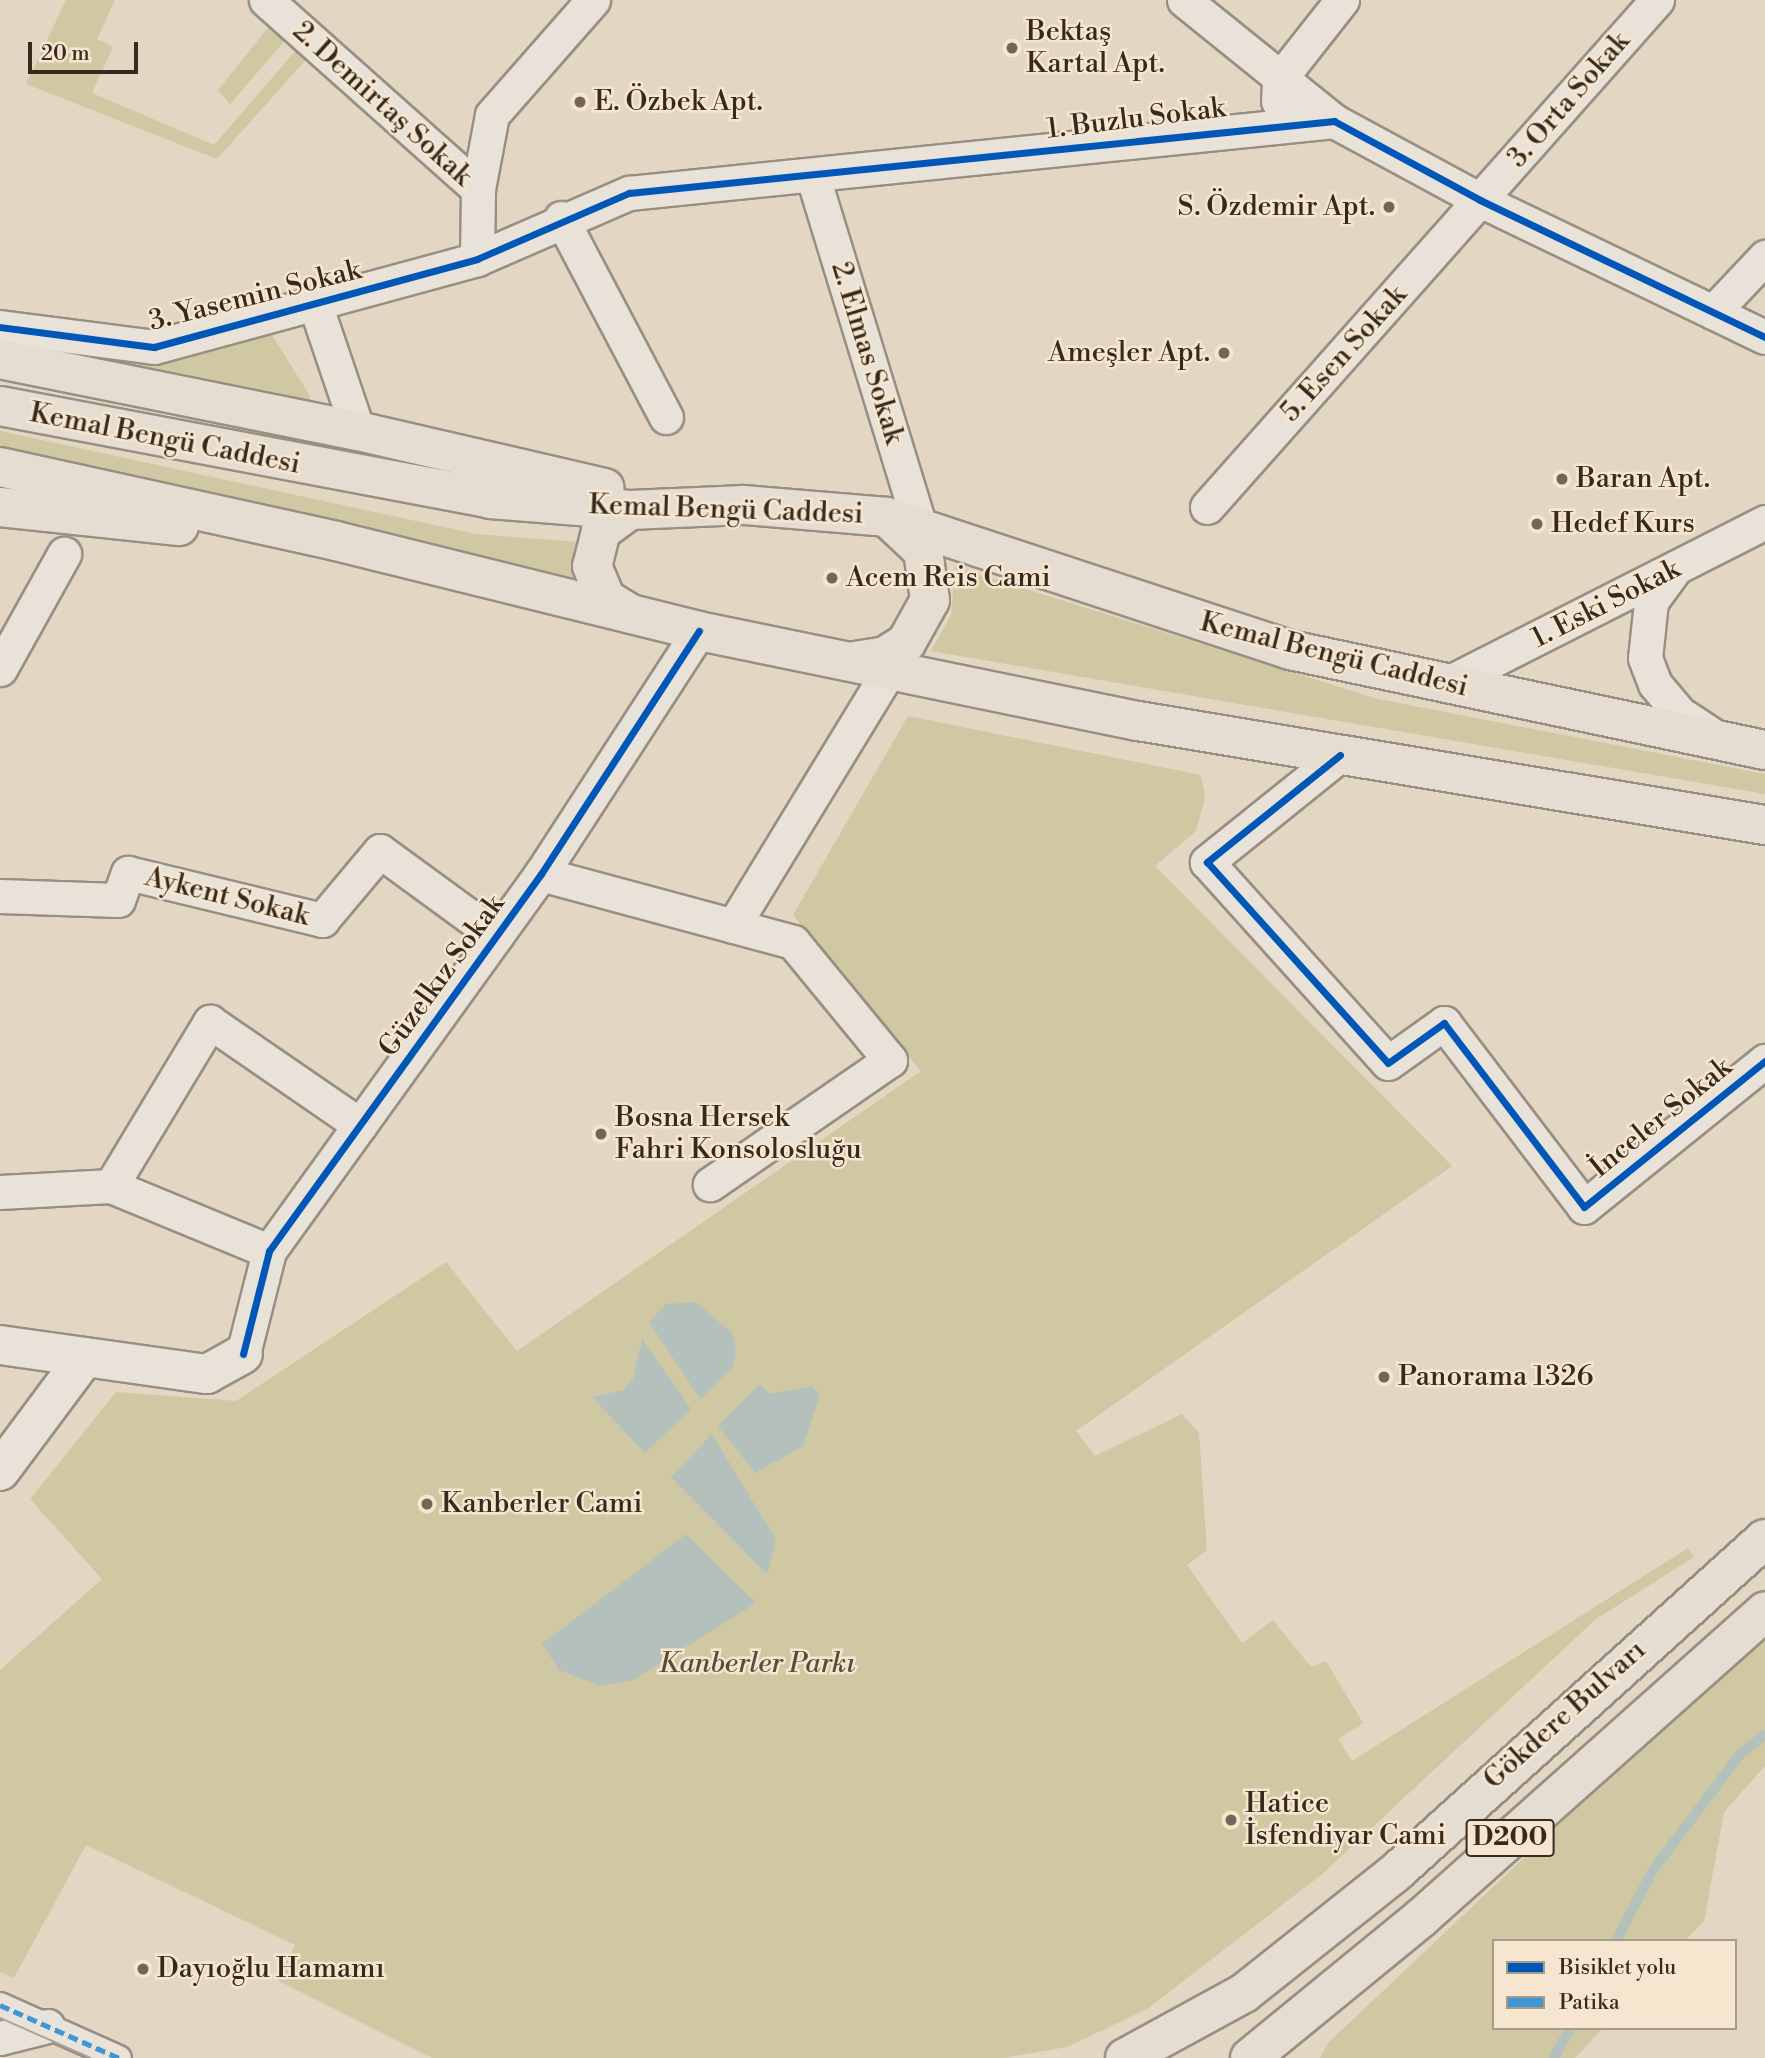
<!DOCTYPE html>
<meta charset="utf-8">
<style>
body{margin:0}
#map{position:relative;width:1765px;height:2058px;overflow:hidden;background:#e3d6c2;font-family:"Libre Bodoni",serif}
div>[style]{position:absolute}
.green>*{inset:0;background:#d0c8a2}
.water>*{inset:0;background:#b4c0bc}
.stream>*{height:10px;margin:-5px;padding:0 5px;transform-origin:5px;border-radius:5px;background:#b4c0bc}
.roads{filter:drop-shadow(2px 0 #988f83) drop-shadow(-2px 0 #988f83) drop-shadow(0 2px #988f83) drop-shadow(0 -2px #988f83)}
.pedestrian>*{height:24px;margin:-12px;padding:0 12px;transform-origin:12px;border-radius:12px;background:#e8e2d8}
.minor>*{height:33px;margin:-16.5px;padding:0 16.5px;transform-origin:16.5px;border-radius:16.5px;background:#e8e2d8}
.secondary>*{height:38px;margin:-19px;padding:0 19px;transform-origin:19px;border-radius:19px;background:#e8e2d8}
.primary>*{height:38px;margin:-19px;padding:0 19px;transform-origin:19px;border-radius:19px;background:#e5ddd1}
.tram>*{height:2px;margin:-1px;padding:0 1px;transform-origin:1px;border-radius:1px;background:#a9a39a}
.quiet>*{height:5px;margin-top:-2.5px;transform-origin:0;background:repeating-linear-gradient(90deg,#3e96d5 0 10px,transparent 0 15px)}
.cycleway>*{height:7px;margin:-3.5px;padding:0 3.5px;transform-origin:3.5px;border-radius:3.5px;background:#0057b8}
.dots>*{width:19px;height:19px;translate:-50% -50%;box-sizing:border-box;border:4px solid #f6e6cf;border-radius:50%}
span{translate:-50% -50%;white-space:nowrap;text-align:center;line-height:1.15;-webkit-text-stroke:5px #f6e6cf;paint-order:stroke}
.shield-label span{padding:2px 5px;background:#f6e6cf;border:2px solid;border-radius:5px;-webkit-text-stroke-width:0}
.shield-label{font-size:26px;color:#362a1f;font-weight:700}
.poi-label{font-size:28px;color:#362a1f}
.left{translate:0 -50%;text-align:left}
.right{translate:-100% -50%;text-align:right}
.street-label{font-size:28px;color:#362a1f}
.park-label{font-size:28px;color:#594e39;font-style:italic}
.legend{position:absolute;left:1492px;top:1939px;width:245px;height:91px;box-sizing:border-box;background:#f6e6cf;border:2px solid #a99b89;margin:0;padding:9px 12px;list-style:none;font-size:21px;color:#362a1f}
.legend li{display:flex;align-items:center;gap:14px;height:35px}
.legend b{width:35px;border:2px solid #a99b89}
.scale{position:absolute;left:28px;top:42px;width:110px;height:32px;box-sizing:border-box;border:4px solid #362a1f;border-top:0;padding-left:9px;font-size:21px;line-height:24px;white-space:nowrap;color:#362a1f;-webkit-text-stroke:5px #f6e6cf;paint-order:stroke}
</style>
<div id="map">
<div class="green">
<i style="clip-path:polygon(66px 0,115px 0,97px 39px,113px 47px,92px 93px,214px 145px,297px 49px,311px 54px,217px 159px,26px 84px)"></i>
<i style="clip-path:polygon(270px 25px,287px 38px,230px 104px,218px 90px)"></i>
<i style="clip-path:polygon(267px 327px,310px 396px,309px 406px,136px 367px)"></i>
<i style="clip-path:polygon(0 431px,476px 534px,591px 543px,584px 580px,0 446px)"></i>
<i style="clip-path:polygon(955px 567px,1378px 699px,1765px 774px,1765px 794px,931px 651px,951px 615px)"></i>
<i style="clip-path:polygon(908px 716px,1201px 775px,1205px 798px,1196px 831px,1155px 866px,1452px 1166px,1076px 1431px,1095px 1456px,1182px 1414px,1199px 1433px,1207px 1550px,1187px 1565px,1242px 1643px,1273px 1620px,1311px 1667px,1326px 1661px,1363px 1723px,1338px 1739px,1352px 1761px,1688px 1548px,1694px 1557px,1596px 1619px,1321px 1875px,1147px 2009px,1067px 2047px,1002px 2058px,432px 2058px,277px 1980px,295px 1945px,86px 1845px,14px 1978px,0 1972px,0 1670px,102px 1579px,30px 1499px,116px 1392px,236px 1401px,446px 1262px,517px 1351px,921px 1071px,793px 915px)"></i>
<i style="clip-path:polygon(1765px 1640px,1765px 1766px,1724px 1812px,1704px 1921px,1685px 1941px,1494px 1941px,1494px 2028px,1603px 2028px,1575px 2058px,1320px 2058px,1328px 2043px,1563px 1821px)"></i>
</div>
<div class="water">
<i style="clip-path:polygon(696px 1302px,733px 1334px,736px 1352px,733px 1367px,701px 1400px,649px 1322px,666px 1304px)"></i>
<i style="clip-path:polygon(642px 1339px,691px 1409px,645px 1453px,592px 1397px,624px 1390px,633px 1379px)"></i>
<i style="clip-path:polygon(759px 1384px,770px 1394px,812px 1386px,820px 1395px,803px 1446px,755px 1473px,718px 1426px)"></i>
<i style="clip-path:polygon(712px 1434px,776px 1540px,767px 1574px,671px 1477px)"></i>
<i style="clip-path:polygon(686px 1534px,756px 1603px,633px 1680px,600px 1686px,559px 1670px,542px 1644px)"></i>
</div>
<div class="stream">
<i style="left:1616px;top:1941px;width:80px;rotate:-62.5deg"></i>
<i style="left:1653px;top:1870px;width:146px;rotate:-53.1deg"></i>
<i style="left:1741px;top:1753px;width:30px;rotate:-37deg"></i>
<i style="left:1554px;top:2058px;width:34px;rotate:-62deg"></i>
</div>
<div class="roads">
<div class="pedestrian">
<i style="left:0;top:2005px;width:130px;rotate:24deg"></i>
</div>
<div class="minor">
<i style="left:266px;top:0;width:284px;rotate:41.7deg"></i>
<i style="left:478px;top:189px;width:70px;rotate:90.8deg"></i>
<i style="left:1184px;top:0;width:193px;rotate:38.9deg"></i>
<i style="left:1278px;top:101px;width:21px;rotate:-87deg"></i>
<i style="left:1279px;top:80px;width:102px;rotate:-51.8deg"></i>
<i style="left:813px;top:177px;width:389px;rotate:73deg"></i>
<i style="left:478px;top:189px;width:75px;rotate:-79.3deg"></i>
<i style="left:492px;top:115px;width:153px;rotate:-48.7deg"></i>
<i style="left:561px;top:218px;width:225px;rotate:62.2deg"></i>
<i style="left:315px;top:304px;width:134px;rotate:71.3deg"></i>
<i style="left:1713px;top:312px;width:76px;rotate:-46.6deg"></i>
<i style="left:0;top:327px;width:155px;rotate:7.4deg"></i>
<i style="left:154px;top:347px;width:335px;rotate:-15.2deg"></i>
<i style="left:477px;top:259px;width:166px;rotate:-23.5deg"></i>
<i style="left:629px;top:193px;width:709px;rotate:-5.83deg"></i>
<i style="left:1334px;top:121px;width:166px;rotate:28.4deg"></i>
<i style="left:1480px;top:200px;width:316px;rotate:25.7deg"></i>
<i style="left:1207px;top:507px;width:678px;rotate:-48.41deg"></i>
<i style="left:1674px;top:570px;width:39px;rotate:126deg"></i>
<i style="left:1651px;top:602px;width:56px;rotate:96.1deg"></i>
<i style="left:1645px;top:658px;width:28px;rotate:69deg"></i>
<i style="left:1655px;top:684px;width:38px;rotate:50deg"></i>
<i style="left:1679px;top:713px;width:42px;rotate:33.3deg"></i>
<i style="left:0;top:669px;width:132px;rotate:-60.9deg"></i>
<i style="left:1446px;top:684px;width:358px;rotate:-26.9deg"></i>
<i style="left:1340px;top:755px;width:171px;rotate:141.2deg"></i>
<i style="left:1207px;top:862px;width:270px;rotate:48deg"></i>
<i style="left:1388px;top:1063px;width:69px;rotate:-35.5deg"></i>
<i style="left:1444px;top:1023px;width:231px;rotate:52.7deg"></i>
<i style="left:1584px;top:1207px;width:233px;rotate:-38.9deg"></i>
<i style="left:541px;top:874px;width:261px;rotate:15.1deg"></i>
<i style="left:793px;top:942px;width:153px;rotate:50.6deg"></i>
<i style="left:890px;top:1060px;width:219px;rotate:145.4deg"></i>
<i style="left:0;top:896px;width:118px;rotate:1.9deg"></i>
<i style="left:118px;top:900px;width:29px;rotate:-70deg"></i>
<i style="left:128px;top:873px;width:200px;rotate:13.6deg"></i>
<i style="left:322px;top:920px;width:90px;rotate:-50deg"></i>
<i style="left:380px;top:851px;width:144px;rotate:36.2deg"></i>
<i style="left:733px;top:926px;width:322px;rotate:-58.6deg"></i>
<i style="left:111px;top:1186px;width:192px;rotate:-58.9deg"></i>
<i style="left:210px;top:1022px;width:182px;rotate:34.5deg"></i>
<i style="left:0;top:1192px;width:111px;rotate:-3.1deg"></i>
<i style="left:111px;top:1186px;width:171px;rotate:22.4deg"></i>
<i style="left:243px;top:1354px;width:106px;rotate:-75.8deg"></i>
<i style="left:269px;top:1251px;width:465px;rotate:-54.2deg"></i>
<i style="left:541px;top:874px;width:290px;rotate:-57deg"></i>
<i style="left:0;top:2038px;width:49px;rotate:-14.3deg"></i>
</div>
<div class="secondary">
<i style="left:0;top:1345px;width:209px;rotate:8deg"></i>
<i style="left:207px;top:1374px;width:41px;rotate:-29.1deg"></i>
<i style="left:0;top:1471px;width:142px;rotate:-53.3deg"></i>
</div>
<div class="primary">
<i style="left:0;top:359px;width:365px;rotate:11.4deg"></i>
<i style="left:358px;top:431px;width:253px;rotate:13deg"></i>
<i style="left:0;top:406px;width:499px;rotate:10.7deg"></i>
<i style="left:490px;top:499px;width:140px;rotate:4.5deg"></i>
<i style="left:630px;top:510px;width:114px;rotate:-2.5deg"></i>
<i style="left:744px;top:505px;width:143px;rotate:4.8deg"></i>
<i style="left:886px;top:517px;width:425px;rotate:18.2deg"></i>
<i style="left:1290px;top:650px;width:485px;rotate:11.9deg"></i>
<i style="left:0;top:467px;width:344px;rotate:12.4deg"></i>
<i style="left:336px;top:541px;width:374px;rotate:13.9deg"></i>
<i style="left:699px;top:631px;width:448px;rotate:11.6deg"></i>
<i style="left:1138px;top:721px;width:636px;rotate:9.42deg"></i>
<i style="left:0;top:507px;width:180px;rotate:6.1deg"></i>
<i style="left:630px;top:510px;width:36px;rotate:144deg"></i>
<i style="left:601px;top:531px;width:36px;rotate:104deg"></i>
<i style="left:592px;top:566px;width:36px;rotate:67deg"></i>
<i style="left:606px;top:599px;width:29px;rotate:31deg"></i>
<i style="left:855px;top:661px;width:30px;rotate:-9deg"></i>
<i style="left:885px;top:656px;width:25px;rotate:-32deg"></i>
<i style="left:906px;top:643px;width:49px;rotate:-60.8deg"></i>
<i style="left:930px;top:600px;width:49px;rotate:-98.1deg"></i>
<i style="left:923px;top:551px;width:45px;rotate:-136.8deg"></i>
<i style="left:1125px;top:2058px;width:136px;rotate:-28.6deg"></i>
<i style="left:1244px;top:1993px;width:193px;rotate:-38.5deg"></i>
<i style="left:1395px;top:1873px;width:498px;rotate:-42.1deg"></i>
<i style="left:1250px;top:2058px;width:221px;rotate:-39.3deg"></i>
<i style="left:1421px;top:1918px;width:461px;rotate:-41.7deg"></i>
</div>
</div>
<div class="tram">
<i style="left:0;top:2018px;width:99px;rotate:23.7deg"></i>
</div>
<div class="quiet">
<i style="left:0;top:2005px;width:130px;rotate:24deg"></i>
</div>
<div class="cycleway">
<i style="left:0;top:327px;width:155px;rotate:7.4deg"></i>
<i style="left:154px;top:347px;width:335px;rotate:-15.2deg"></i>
<i style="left:477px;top:259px;width:166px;rotate:-23.5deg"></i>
<i style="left:629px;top:193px;width:709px;rotate:-5.83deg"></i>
<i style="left:1334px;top:121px;width:166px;rotate:28.4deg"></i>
<i style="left:1480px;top:200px;width:316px;rotate:25.7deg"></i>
<i style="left:1340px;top:755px;width:171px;rotate:141.2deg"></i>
<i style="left:1207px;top:862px;width:270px;rotate:48deg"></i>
<i style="left:1388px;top:1063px;width:69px;rotate:-35.5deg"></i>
<i style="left:1444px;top:1023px;width:231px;rotate:52.7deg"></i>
<i style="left:1584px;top:1207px;width:233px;rotate:-38.9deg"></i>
<i style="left:243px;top:1354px;width:106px;rotate:-75.8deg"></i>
<i style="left:269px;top:1251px;width:465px;rotate:-54.2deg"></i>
<i style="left:541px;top:874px;width:290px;rotate:-57deg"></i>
</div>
<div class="dots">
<i style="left:1012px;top:48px;background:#736658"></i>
<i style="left:580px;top:102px;background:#736658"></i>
<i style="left:1389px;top:207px;background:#736658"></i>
<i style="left:1224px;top:353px;background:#736658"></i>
<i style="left:1562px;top:479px;background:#736658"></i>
<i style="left:1537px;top:524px;background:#736658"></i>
<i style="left:832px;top:578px;background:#736658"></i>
<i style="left:601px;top:1134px;background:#736658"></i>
<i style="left:1384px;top:1377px;background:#736658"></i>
<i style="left:427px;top:1504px;background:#736658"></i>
<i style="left:1231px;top:1820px;background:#736658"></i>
<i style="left:143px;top:1969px;background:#736658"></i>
</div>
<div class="shield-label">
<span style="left:1510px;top:1838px">D200</span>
</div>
<div class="poi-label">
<span class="left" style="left:1026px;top:48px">Bektaş<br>Kartal Apt.</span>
<span class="left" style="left:594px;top:102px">E. Özbek Apt.</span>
<span class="right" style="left:1375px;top:207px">S. Özdemir Apt.</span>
<span class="right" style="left:1210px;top:353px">Ameşler Apt.</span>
<span class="left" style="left:1576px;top:479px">Baran Apt.</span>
<span class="left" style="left:1551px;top:524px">Hedef Kurs</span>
<span class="left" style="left:846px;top:578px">Acem Reis Cami</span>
<span class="left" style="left:615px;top:1134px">Bosna Hersek<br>Fahri Konsolosluğu</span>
<span class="left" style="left:1398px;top:1377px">Panorama 1326</span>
<span class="left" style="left:441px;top:1504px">Kanberler Cami</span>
<span class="left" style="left:1245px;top:1820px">Hatice<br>İsfendiyar Cami</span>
<span class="left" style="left:157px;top:1969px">Dayıoğlu Hamamı</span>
</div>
<div class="street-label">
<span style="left:1569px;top:100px;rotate:-49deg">3. Orta Sokak</span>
<span style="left:382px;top:104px;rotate:42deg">2. Demirtaş Sokak</span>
<span style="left:1136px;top:119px;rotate:-7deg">1. Buzlu Sokak</span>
<span style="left:255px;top:296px;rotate:-14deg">3. Yasemin Sokak</span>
<span style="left:867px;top:353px;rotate:73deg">2. Elmas Sokak</span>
<span style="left:1344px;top:354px;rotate:-48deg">5. Esen Sokak</span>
<span style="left:165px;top:439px;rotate:11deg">Kemal Bengü Caddesi</span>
<span style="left:726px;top:510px;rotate:2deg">Kemal Bengü Caddesi</span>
<span style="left:1606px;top:604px;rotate:-27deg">1. Eski Sokak</span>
<span style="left:1334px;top:655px;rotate:14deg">Kemal Bengü Caddesi</span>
<span style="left:227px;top:897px;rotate:14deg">Aykent Sokak</span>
<span style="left:442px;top:976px;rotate:-54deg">Güzelkız Sokak</span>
<span style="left:1661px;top:1118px;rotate:-39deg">İnceler Sokak</span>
<span style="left:1565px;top:1715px;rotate:-42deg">Gökdere Bulvarı</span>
</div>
<div class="park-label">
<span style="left:757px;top:1664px">Kanberler Parkı</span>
</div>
<ul class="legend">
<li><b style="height:9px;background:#0057b8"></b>Bisiklet yolu</li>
<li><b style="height:9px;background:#3e96d5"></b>Patika</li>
</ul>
<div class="scale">20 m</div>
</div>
